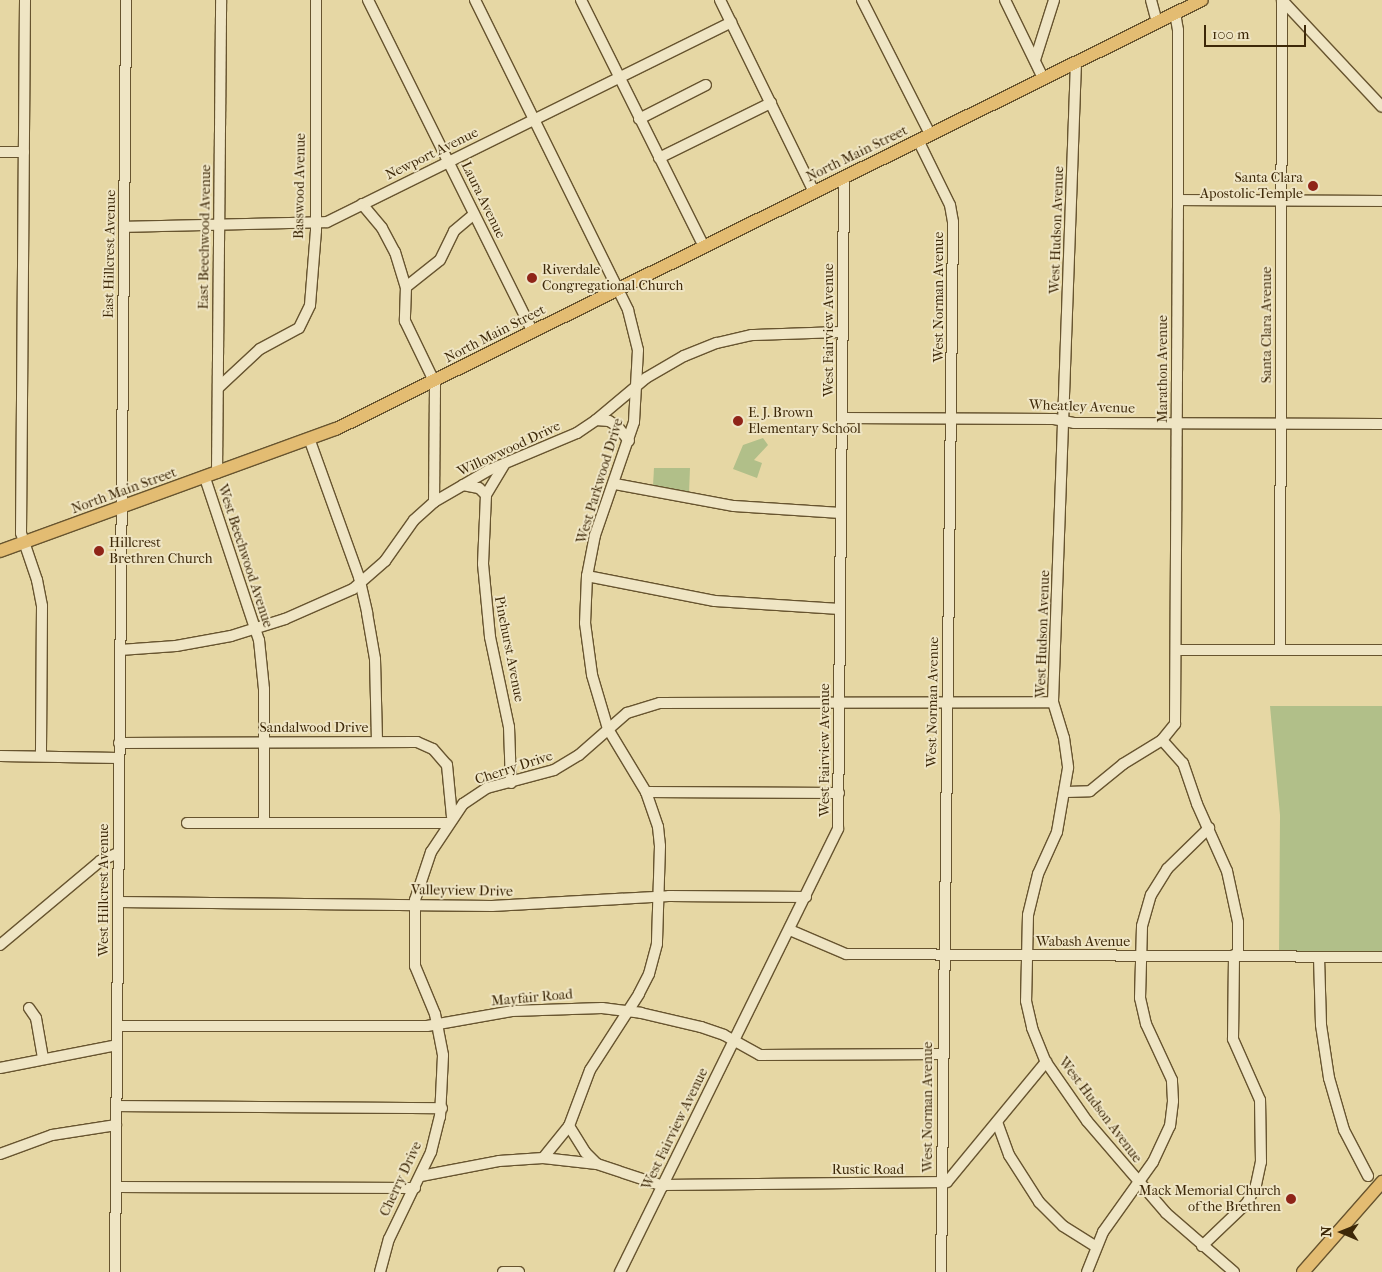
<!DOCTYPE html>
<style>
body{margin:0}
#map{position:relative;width:1382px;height:1272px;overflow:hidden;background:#e6d7a4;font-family:"IM FELL French Canon",serif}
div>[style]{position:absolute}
.green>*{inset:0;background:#b1bf89}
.roads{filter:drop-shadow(1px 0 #67542f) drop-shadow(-1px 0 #67542f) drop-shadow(0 1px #67542f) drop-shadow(0 -1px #67542f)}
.minor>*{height:10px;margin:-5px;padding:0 5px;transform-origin:5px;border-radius:5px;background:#efe5c4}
.major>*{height:12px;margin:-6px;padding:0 6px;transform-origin:6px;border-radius:6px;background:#e3bc72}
.dots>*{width:14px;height:14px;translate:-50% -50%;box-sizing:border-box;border:2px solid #efe5c4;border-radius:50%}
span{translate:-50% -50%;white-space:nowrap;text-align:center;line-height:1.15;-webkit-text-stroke:4px #efe5c4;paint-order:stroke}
.street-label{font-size:14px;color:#3d2808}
.poi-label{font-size:14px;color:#3d2808}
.right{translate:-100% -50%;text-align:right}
.left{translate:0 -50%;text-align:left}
.north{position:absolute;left:1317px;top:1207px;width:50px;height:50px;-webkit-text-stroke:4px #efe5c4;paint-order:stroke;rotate:271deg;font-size:14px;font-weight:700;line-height:20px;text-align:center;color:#3d2808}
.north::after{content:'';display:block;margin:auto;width:18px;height:22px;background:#3d2808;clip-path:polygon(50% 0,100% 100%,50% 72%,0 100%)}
.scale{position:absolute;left:1204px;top:25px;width:102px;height:22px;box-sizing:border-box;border:2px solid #3d2808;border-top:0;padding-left:6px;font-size:15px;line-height:18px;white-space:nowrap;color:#3d2808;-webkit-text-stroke:4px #efe5c4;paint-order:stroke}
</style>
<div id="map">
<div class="green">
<i style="clip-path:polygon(763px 438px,768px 445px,754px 460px,762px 463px,757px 478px,733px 469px,743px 445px)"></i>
<i style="clip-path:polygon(654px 468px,690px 468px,689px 493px,653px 486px)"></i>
<i style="clip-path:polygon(1270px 706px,1382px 706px,1382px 957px,1279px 956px,1280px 815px)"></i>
</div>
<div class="roads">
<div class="minor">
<i style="left:25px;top:0;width:533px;rotate:90.43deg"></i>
<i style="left:21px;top:533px;width:50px;rotate:71.2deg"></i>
<i style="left:37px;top:580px;width:26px;rotate:79deg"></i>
<i style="left:42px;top:606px;width:150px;rotate:90.4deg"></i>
<i style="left:368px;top:0;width:371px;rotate:63.6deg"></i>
<i style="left:475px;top:0;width:346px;rotate:63.7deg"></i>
<i style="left:628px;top:310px;width:41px;rotate:76deg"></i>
<i style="left:638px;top:350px;width:72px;rotate:93.2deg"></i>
<i style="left:634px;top:422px;width:120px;rotate:109deg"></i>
<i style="left:595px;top:535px;width:42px;rotate:101deg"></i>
<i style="left:587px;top:576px;width:47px;rotate:92.4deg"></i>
<i style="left:585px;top:623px;width:52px;rotate:82.3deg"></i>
<i style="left:592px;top:675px;width:56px;rotate:73.5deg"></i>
<i style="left:608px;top:729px;width:74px;rotate:58.9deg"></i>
<i style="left:646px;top:792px;width:37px;rotate:71deg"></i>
<i style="left:658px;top:827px;width:19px;rotate:84deg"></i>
<i style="left:660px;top:846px;width:98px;rotate:91.8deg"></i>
<i style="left:657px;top:944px;width:31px;rotate:105deg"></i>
<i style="left:649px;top:974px;width:22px;rotate:117deg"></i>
<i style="left:639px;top:994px;width:90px;rotate:122.8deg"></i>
<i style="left:590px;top:1070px;width:60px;rotate:110.6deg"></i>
<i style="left:569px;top:1126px;width:41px;rotate:129.1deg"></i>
<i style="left:581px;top:0;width:276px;rotate:63.5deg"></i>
<i style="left:720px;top:0;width:214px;rotate:63.9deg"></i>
<i style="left:862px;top:0;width:150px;rotate:63.1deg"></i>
<i style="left:1005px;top:0;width:87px;rotate:64deg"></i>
<i style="left:1151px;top:0;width:23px;rotate:75deg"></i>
<i style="left:1282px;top:0;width:146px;rotate:46.9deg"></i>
<i style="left:1035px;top:60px;width:63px;rotate:-72.4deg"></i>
<i style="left:1076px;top:62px;width:640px;rotate:92.06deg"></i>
<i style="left:1053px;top:702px;width:38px;rotate:73deg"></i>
<i style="left:1064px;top:738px;width:30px;rotate:82deg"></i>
<i style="left:1068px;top:768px;width:65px;rotate:99.8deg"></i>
<i style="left:1057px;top:832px;width:46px;rotate:114.3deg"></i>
<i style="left:1038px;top:874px;width:42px;rotate:103.7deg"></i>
<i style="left:1028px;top:915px;width:86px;rotate:91.3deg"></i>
<i style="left:1026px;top:1001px;width:28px;rotate:77deg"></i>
<i style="left:1032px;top:1028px;width:37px;rotate:68deg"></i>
<i style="left:1046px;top:1062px;width:72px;rotate:55.2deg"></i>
<i style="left:1087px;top:1121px;width:121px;rotate:49.3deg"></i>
<i style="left:1166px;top:1213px;width:90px;rotate:40.9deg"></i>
<i style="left:639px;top:119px;width:75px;rotate:-26.9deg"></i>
<i style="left:918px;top:140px;width:72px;rotate:63.8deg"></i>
<i style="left:950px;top:205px;width:17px;rotate:80deg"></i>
<i style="left:953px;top:222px;width:1050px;rotate:90.65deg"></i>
<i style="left:0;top:152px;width:24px"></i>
<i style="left:659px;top:158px;width:125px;rotate:-26.2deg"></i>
<i style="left:1178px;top:200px;width:204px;rotate:0.3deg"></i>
<i style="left:362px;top:204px;width:31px;rotate:50deg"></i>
<i style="left:382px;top:228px;width:27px;rotate:62deg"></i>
<i style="left:395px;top:252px;width:37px;rotate:73deg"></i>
<i style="left:406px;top:287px;width:34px;rotate:92deg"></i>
<i style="left:405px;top:321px;width:67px;rotate:64.2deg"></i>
<i style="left:124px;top:227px;width:203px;rotate:-1.4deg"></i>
<i style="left:327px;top:222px;width:451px;rotate:-26.3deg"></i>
<i style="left:406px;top:287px;width:43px;rotate:-38.5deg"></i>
<i style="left:440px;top:260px;width:32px;rotate:-64deg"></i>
<i style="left:454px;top:231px;width:26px;rotate:-40deg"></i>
<i style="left:218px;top:388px;width:57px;rotate:-42.9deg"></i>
<i style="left:260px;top:349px;width:44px;rotate:-28.3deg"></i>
<i style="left:299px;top:328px;width:25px;rotate:-64deg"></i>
<i style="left:310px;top:305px;width:74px;rotate:-85.4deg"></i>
<i style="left:316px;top:231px;width:231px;rotate:-90deg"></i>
<i style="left:842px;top:418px;width:212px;rotate:0.3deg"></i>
<i style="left:1054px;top:419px;width:20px;rotate:11deg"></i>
<i style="left:1074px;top:423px;width:308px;rotate:0.2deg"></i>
<i style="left:596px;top:420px;width:13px;rotate:4deg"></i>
<i style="left:609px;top:421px;width:9px;rotate:32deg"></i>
<i style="left:617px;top:426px;width:19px;rotate:51deg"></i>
<i style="left:310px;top:441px;width:145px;rotate:70.2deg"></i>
<i style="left:359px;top:577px;width:37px;rotate:77deg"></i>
<i style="left:367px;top:613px;width:47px;rotate:80.1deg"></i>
<i style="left:375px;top:659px;width:83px;rotate:88.6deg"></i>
<i style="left:504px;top:465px;width:35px;rotate:121deg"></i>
<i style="left:486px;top:495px;width:69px;rotate:92.5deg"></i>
<i style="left:483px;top:564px;width:73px;rotate:84.5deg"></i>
<i style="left:490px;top:637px;width:92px;rotate:78.1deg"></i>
<i style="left:509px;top:727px;width:56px;rotate:88deg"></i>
<i style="left:217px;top:473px;width:473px;rotate:-89.5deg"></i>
<i style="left:205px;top:478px;width:171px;rotate:71.6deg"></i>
<i style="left:259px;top:640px;width:49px;rotate:84.2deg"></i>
<i style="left:264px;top:689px;width:134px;rotate:90deg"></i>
<i style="left:615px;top:484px;width:121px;rotate:10.5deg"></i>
<i style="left:734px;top:506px;width:107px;rotate:3.7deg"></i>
<i style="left:463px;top:485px;width:16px;rotate:11deg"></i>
<i style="left:479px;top:488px;width:10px;rotate:45deg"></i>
<i style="left:434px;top:502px;width:122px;rotate:-89.5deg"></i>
<i style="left:587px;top:576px;width:130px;rotate:11.1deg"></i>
<i style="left:715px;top:601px;width:125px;rotate:3.7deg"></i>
<i style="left:120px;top:650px;width:56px;rotate:-4.1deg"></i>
<i style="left:176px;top:646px;width:56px;rotate:-10.3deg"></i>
<i style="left:231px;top:636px;width:57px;rotate:-17.5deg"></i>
<i style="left:285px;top:619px;width:74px;rotate:-23.8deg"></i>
<i style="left:353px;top:589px;width:43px;rotate:-41.2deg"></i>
<i style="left:385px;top:561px;width:50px;rotate:-54.7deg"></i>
<i style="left:414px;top:520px;width:27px;rotate:-42deg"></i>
<i style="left:434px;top:502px;width:64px;rotate:-30.2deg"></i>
<i style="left:489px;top:470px;width:95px;rotate:-22.8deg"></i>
<i style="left:577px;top:433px;width:23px;rotate:-34deg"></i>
<i style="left:596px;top:420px;width:65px;rotate:-40deg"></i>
<i style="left:646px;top:378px;width:44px;rotate:-30.1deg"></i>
<i style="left:684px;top:356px;width:35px;rotate:-22deg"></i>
<i style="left:717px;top:343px;width:36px;rotate:-13deg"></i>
<i style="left:752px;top:335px;width:90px;rotate:-1.9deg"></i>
<i style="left:1176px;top:650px;width:206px"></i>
<i style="left:1280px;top:650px;width:649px;rotate:-89.82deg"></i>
<i style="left:1162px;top:740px;width:31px;rotate:48deg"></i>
<i style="left:1183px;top:763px;width:43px;rotate:71.1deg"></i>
<i style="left:1197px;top:804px;width:73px;rotate:65.9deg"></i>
<i style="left:1227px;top:871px;width:52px;rotate:77.8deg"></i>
<i style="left:1238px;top:922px;width:33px;rotate:90deg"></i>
<i style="left:119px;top:743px;width:298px;rotate:-0.2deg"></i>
<i style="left:417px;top:742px;width:17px;rotate:24deg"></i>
<i style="left:433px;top:749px;width:21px;rotate:49deg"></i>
<i style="left:447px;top:765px;width:52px;rotate:84.5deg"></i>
<i style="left:0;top:756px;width:119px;rotate:1deg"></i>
<i style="left:646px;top:792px;width:193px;rotate:0.3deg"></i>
<i style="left:1066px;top:792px;width:24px;rotate:-2deg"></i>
<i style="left:1090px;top:791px;width:43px;rotate:-39.3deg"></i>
<i style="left:1123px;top:764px;width:46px;rotate:-31.6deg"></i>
<i style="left:1162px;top:740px;width:21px;rotate:-51deg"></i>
<i style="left:1175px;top:724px;width:524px;rotate:-89.67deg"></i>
<i style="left:1178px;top:200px;width:170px;rotate:-90deg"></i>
<i style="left:1178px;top:30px;width:17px;rotate:-100deg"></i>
<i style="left:187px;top:823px;width:260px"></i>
<i style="left:118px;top:902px;width:374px;rotate:0.6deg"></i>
<i style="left:492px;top:906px;width:177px;rotate:-3.2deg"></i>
<i style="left:669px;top:896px;width:137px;rotate:0.4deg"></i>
<i style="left:790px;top:930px;width:61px;rotate:23.2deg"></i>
<i style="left:846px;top:954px;width:536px;rotate:0.32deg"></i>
<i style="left:0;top:945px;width:131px;rotate:-40deg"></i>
<i style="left:100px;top:861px;width:20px;rotate:-24deg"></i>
<i style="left:1319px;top:957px;width:68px;rotate:88.3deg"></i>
<i style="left:1321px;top:1025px;width:54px;rotate:81.4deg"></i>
<i style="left:1329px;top:1078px;width:54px;rotate:73.9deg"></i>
<i style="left:1344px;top:1130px;width:52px;rotate:62.4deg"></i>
<i style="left:29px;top:1008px;width:12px;rotate:55deg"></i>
<i style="left:36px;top:1018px;width:41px;rotate:80.1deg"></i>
<i style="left:117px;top:1026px;width:310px"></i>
<i style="left:427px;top:1026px;width:86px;rotate:-10deg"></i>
<i style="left:512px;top:1011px;width:90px;rotate:-1.9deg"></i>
<i style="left:602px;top:1008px;width:39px;rotate:7deg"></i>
<i style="left:641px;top:1013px;width:62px;rotate:13.1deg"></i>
<i style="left:701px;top:1027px;width:24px;rotate:19deg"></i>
<i style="left:724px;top:1035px;width:41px;rotate:29.1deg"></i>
<i style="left:760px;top:1055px;width:182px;rotate:-0.3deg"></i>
<i style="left:0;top:1068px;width:119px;rotate:-11.1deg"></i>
<i style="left:116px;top:1106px;width:326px;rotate:0.4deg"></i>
<i style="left:997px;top:1122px;width:35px;rotate:70deg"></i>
<i style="left:1009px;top:1155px;width:56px;rotate:57.4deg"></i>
<i style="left:1039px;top:1202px;width:34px;rotate:45deg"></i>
<i style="left:1063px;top:1226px;width:39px;rotate:32deg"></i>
<i style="left:569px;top:1126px;width:31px;rotate:58deg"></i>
<i style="left:585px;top:1152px;width:17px;rotate:45deg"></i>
<i style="left:0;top:1154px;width:55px;rotate:-20.1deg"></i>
<i style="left:52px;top:1135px;width:65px;rotate:-8.9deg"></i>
<i style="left:421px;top:1176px;width:79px;rotate:-10.9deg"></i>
<i style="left:499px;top:1161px;width:44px;rotate:-3.9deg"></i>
<i style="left:543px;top:1158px;width:54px;rotate:6.3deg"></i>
<i style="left:597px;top:1164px;width:70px;rotate:18.4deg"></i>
<i style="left:663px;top:1185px;width:284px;rotate:-0.6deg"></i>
<i style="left:947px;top:1182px;width:156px;rotate:-50.5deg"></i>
<i style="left:116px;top:1187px;width:299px;rotate:0.2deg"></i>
<i style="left:1202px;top:1246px;width:62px;rotate:-43.7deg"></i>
<i style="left:1247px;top:1203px;width:20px;rotate:-63deg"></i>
<i style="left:1256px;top:1185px;width:24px;rotate:-78deg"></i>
<i style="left:1261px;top:1162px;width:62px;rotate:-90.9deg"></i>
<i style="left:1260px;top:1100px;width:67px;rotate:-113.9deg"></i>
<i style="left:1233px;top:1039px;width:84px;rotate:-89.3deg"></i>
<i style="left:115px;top:1272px;width:1272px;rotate:-89.5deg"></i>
<i style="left:380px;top:1272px;width:34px;rotate:-75deg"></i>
<i style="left:389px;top:1239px;width:97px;rotate:-64.2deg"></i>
<i style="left:431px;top:1152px;width:36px;rotate:-76deg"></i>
<i style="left:440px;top:1117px;width:62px;rotate:-87.2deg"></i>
<i style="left:443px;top:1055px;width:42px;rotate:-101deg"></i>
<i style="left:435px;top:1014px;width:52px;rotate:-112.6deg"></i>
<i style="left:415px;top:966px;width:66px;rotate:-90deg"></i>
<i style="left:415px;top:900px;width:51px;rotate:-71.6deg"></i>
<i style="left:431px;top:852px;width:58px;rotate:-56.3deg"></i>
<i style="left:463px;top:804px;width:29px;rotate:-34deg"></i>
<i style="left:487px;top:788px;width:69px;rotate:-15deg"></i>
<i style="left:554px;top:770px;width:29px;rotate:-31deg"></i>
<i style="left:579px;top:755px;width:64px;rotate:-41.2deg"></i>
<i style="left:627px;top:713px;width:34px;rotate:-17deg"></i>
<i style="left:660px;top:703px;width:393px;rotate:-0.1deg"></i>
<i style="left:503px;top:1272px;width:16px"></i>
<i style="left:620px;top:1272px;width:494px;rotate:-63.8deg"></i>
<i style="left:838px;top:829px;width:652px;rotate:-89.47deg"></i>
<i style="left:1087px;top:1272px;width:43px;rotate:-68.2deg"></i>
<i style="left:1103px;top:1232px;width:86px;rotate:-54.5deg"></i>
<i style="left:1153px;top:1162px;width:40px;rotate:-65deg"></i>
<i style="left:1170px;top:1126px;width:25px;rotate:-83deg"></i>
<i style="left:1173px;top:1101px;width:21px;rotate:-93deg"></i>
<i style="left:1172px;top:1080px;width:62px;rotate:-114.9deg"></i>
<i style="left:1146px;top:1024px;width:27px;rotate:-103deg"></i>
<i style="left:1140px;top:998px;width:72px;rotate:-88.4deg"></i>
<i style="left:1142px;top:926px;width:32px;rotate:-74deg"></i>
<i style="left:1151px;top:895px;width:31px;rotate:-58deg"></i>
<i style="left:1167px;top:869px;width:59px;rotate:-44.3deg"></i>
</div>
<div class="major">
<i style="left:0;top:551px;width:357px;rotate:-20deg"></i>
<i style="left:336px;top:429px;width:966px;rotate:-26.35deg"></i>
<i style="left:1303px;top:1272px;width:120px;rotate:-48.7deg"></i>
</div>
</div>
<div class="dots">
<i style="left:1313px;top:186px;background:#8f2418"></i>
<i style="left:532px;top:278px;background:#8f2418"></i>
<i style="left:738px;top:421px;background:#8f2418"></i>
<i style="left:99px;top:551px;background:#8f2418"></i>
<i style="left:1291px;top:1199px;background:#8f2418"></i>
</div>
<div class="street-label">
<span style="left:432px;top:154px;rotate:-26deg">Newport Avenue</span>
<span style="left:857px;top:154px;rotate:-26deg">North Main Street</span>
<span style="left:300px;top:186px;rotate:-89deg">Basswood Avenue</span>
<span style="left:483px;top:200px;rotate:64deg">Laura Avenue</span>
<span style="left:1057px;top:230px;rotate:-88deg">West Hudson Avenue</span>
<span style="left:205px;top:237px;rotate:-89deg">East Beechwood Avenue</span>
<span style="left:110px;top:254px;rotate:-89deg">East Hillcrest Avenue</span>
<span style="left:939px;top:297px;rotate:-90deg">West Norman Avenue</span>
<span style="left:1267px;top:325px;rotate:-90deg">Santa Clara Avenue</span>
<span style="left:829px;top:330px;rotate:-90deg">West Fairview Avenue</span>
<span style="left:495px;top:334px;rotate:-27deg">North Main Street</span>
<span style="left:1163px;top:369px;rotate:-90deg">Marathon Avenue</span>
<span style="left:1082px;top:407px;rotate:2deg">Wheatley Avenue</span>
<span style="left:509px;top:449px;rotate:-25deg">Willowwood Drive</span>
<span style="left:600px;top:481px;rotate:-73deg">West Parkwood Drive</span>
<span style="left:124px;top:491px;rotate:-20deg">North Main Street</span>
<span style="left:245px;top:556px;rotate:72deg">West Beechwood Avenue</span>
<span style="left:1043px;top:634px;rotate:-88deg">West Hudson Avenue</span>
<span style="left:509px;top:649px;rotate:79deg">Pinehurst Avenue</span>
<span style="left:933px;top:702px;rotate:-89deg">West Norman Avenue</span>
<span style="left:314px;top:728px">Sandalwood Drive</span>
<span style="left:825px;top:750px;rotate:-90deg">West Fairview Avenue</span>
<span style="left:514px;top:768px;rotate:-18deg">Cherry Drive</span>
<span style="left:104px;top:890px;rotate:-90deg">West Hillcrest Avenue</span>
<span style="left:462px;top:891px;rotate:1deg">Valleyview Drive</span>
<span style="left:1083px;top:942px">Wabash Avenue</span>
<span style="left:532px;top:998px;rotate:-5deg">Mayfair Road</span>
<span style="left:928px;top:1107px;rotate:-90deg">West Norman Avenue</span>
<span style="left:1100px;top:1110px;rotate:53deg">West Hudson Avenue</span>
<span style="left:675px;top:1129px;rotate:-64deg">West Fairview Avenue</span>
<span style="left:868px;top:1170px">Rustic Road</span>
<span style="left:401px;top:1179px;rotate:-65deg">Cherry Drive</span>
</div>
<div class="poi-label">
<span class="right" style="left:1303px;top:186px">Santa Clara<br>Apostolic Temple</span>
<span class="left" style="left:542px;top:278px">Riverdale<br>Congregational Church</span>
<span class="left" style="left:748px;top:421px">E. J. Brown<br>Elementary School</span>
<span class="left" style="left:109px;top:551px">Hillcrest<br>Brethren Church</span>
<span class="right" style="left:1281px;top:1199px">Mack Memorial Church<br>of the Brethren</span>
</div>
<div class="north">N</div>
<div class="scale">100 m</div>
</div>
